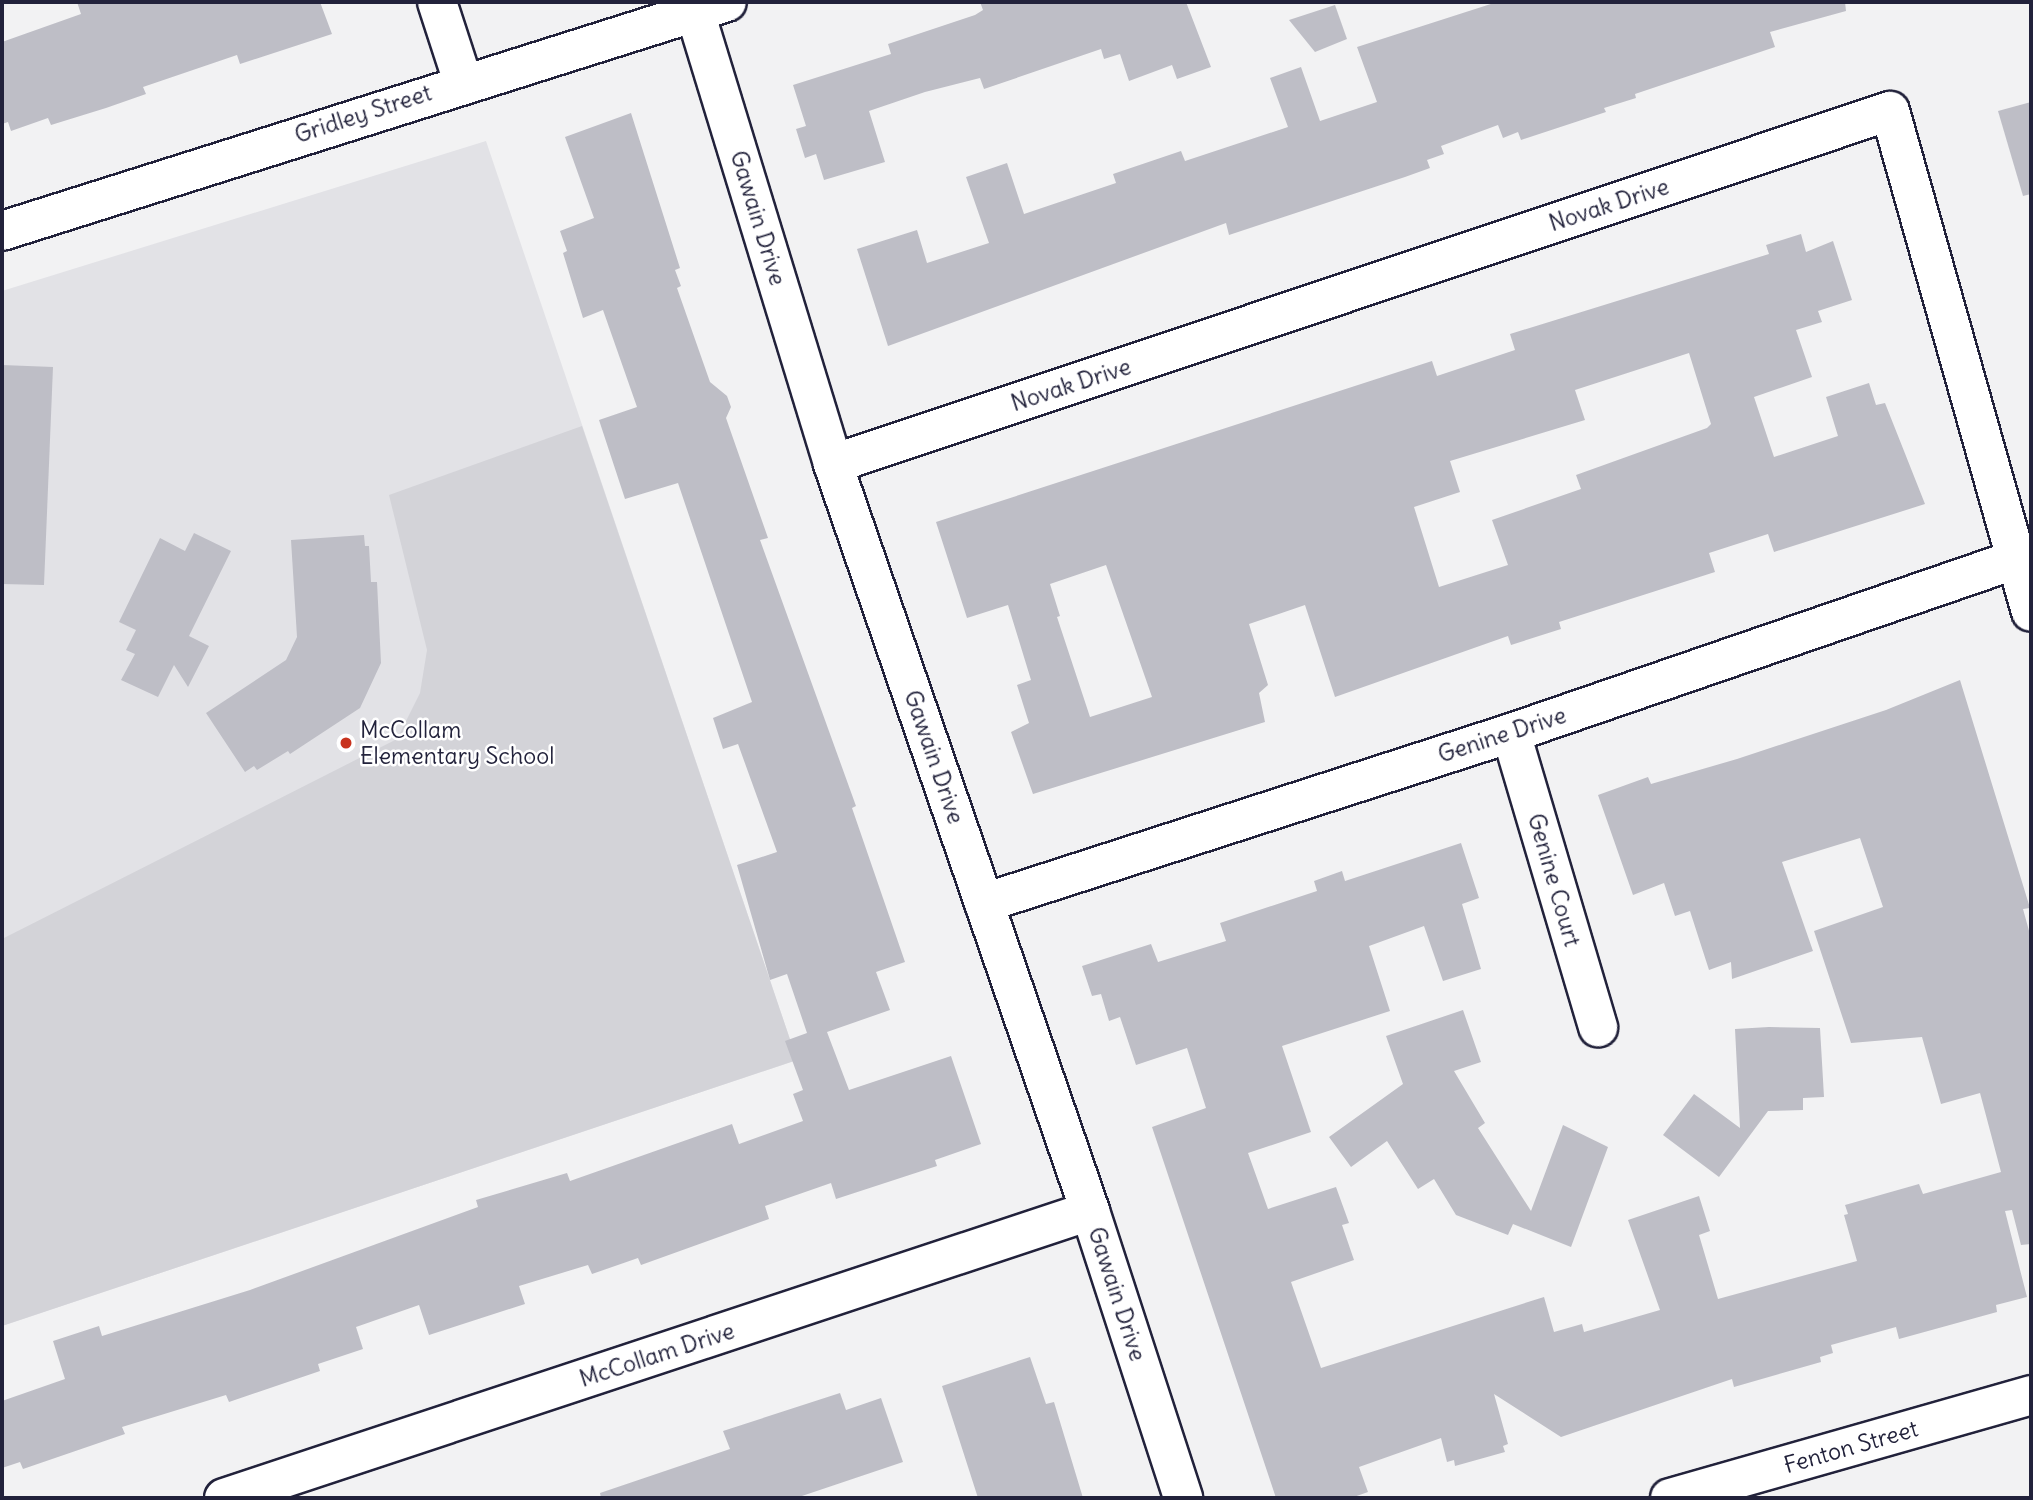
<!DOCTYPE html>
<style>
body{margin:0}
#map{position:relative;width:2033px;height:1500px;overflow:hidden;background:#f2f2f3;font-family:Delius,sans-serif}
div>[style]{position:absolute}
.built>*{inset:0;background:#e2e2e6}
.green>*{inset:0;background:#d3d3d8}
.building>*{inset:0;background:#bebec6}
.roads{filter:drop-shadow(2px 0 #22223b) drop-shadow(-2px 0 #22223b) drop-shadow(0 2px #22223b) drop-shadow(0 -2px #22223b)}
.street>*{height:38px;margin:-19px;padding:0 19px;transform-origin:19px;border-radius:19px;background:#fff}
.dots>*{width:19px;height:19px;translate:-50% -50%;box-sizing:border-box;border:4px solid #fff;border-radius:50%}
span{translate:-50% -50%;white-space:nowrap;text-align:center;line-height:1.15;-webkit-text-stroke:5px #fff;paint-order:stroke}
.street-label{font-size:23px;color:#22223b}
.poi-label{font-size:23px;color:#22223b}
.left{translate:0 -50%;text-align:left}
.frame{position:absolute;inset:0;border:4px solid #22223b;pointer-events:none}
</style>
<div id="map">
<div class="built">
<i style="clip-path:polygon(486px 141px,797px 1060px,2px 1326px,2px 291px)"></i>
</div>
<div class="green">
<i style="clip-path:polygon(582px 426px,797px 1060px,2px 1326px,2px 939px,397px 739px,420px 693px,427px 650px,389px 495px)"></i>
</div>
<div class="building">
<i style="clip-path:polygon(77px 2px,320px 2px,332px 34px,240px 64px,237px 55px,143px 87px,146px 94px,106px 108px,51px 125px,48px 118px,11px 131px,8px 122px,2px 124px,2px 42px,81px 14px)"></i>
<i style="clip-path:polygon(980px 2px,1186px 2px,1211px 67px,1177px 79px,1172px 65px,1129px 81px,1120px 54px,1104px 59px,1101px 49px,984px 89px,980px 78px,925px 92px,869px 111px,885px 162px,824px 180px,816px 154px,805px 158px,796px 129px,806px 126px,793px 85px,891px 54px,888px 44px,975px 15px,983px 10px)"></i>
<i style="clip-path:polygon(1497px 2px,1845px 2px,1846px 11px,1770px 32px,1775px 47px,1635px 94px,1636px 98px,1604px 108px,1606px 112px,1521px 140px,1518px 132px,1503px 138px,1498px 125px,1441px 146px,1444px 154px,1427px 160px,1430px 168px,1405px 177px,1229px 235px,1226px 223px,888px 346px,857px 249px,917px 230px,927px 263px,989px 243px,966px 177px,1007px 163px,1024px 214px,1116px 183px,1113px 174px,1181px 151px,1185px 161px,1288px 127px,1270px 78px,1301px 67px,1320px 121px,1377px 102px,1357px 47px)"></i>
<i style="clip-path:polygon(1335px 5px,1347px 39px,1315px 52px,1289px 20px)"></i>
<i style="clip-path:polygon(2031px 102px,2031px 194px,2023px 196px,1998px 111px)"></i>
<i style="clip-path:polygon(631px 113px,680px 268px,675px 270px,681px 286px,677px 288px,710px 382px,727px 396px,731px 407px,726px 418px,768px 538px,760px 540px,856px 806px,852px 808px,905px 962px,876px 972px,890px 1010px,827px 1032px,849px 1090px,951px 1056px,981px 1144px,935px 1160px,937px 1166px,836px 1199px,831px 1183px,765px 1206px,769px 1219px,641px 1265px,638px 1258px,592px 1274px,588px 1265px,519px 1286px,525px 1304px,429px 1335px,419px 1305px,356px 1327px,363px 1349px,318px 1364px,320px 1371px,229px 1402px,226px 1395px,122px 1427px,125px 1434px,23px 1469px,20px 1462px,2px 1468px,2px 1401px,65px 1379px,53px 1341px,99px 1326px,102px 1336px,250px 1290px,478px 1207px,476px 1200px,567px 1173px,570px 1181px,732px 1124px,739px 1144px,803px 1121px,793px 1094px,803px 1090px,785px 1041px,807px 1033px,787px 974px,770px 980px,737px 865px,777px 852px,738px 744px,723px 749px,713px 718px,752px 702px,678px 483px,625px 499px,599px 420px,637px 407px,603px 310px,583px 318px,563px 253px,567px 251px,560px 231px,594px 218px,565px 137px)"></i>
<i style="clip-path:polygon(evenodd,1801px 234px,1806px 252px,1833px 241px,1852px 300px,1818px 311px,1822px 322px,1796px 330px,1812px 377px,1754px 397px,1774px 457px,1838px 436px,1826px 397px,1869px 383px,1876px 405px,1885px 403px,1925px 504px,1774px 552px,1768px 534px,1709px 553px,1715px 572px,1559px 622px,1561px 629px,1511px 645px,1508px 636px,1335px 697px,1305px 605px,1249px 624px,1268px 685px,1259px 693px,1265px 722px,1033px 794px,1011px 732px,1029px 723px,1017px 685px,1031px 680px,1008px 605px,967px 618px,936px 522px,1432px 361px,1437px 376px,1515px 350px,1510px 334px,1769px 254px,1766px 245px,1801px 234px,1689px 353px,1711px 424px,1707px 428px,1576px 475px,1581px 489px,1492px 520px,1508px 565px,1439px 587px,1414px 507px,1460px 492px,1450px 461px,1585px 420px,1575px 390px,1689px 353px,1801px 234px,1106px 565px,1152px 697px,1090px 717px,1057px 617px,1060px 616px,1050px 584px,1106px 565px)"></i>
<i style="clip-path:polygon(2px 365px,53px 367px,44px 585px,2px 584px)"></i>
<i style="clip-path:polygon(194px 533px,231px 551px,189px 636px,209px 646px,188px 687px,174px 665px,158px 697px,121px 680px,135px 654px,126px 650px,136px 630px,119px 622px,160px 538px,185px 551px)"></i>
<i style="clip-path:polygon(364px 535px,365px 546px,369px 546px,371px 582px,377px 582px,381px 663px,360px 708px,290px 754px,288px 751px,257px 770px,254px 766px,245px 772px,206px 713px,286px 660px,297px 637px,291px 540px)"></i>
<i style="clip-path:polygon(1960px 680px,2030px 908px,2023px 909px,2031px 938px,2031px 1244px,2021px 1245px,2012px 1210px,2005px 1211px,2027px 1297px,1996px 1305px,1997px 1312px,1899px 1339px,1896px 1327px,1831px 1345px,1833px 1353px,1820px 1357px,1821px 1362px,1734px 1387px,1732px 1379px,1561px 1437px,1494px 1394px,1508px 1444px,1503px 1446px,1505px 1452px,1455px 1466px,1454px 1460px,1447px 1462px,1441px 1438px,1359px 1467px,1368px 1492px,1351px 1498px,1276px 1498px,1152px 1127px,1206px 1108px,1187px 1048px,1136px 1065px,1120px 1017px,1109px 1021px,1101px 994px,1092px 996px,1082px 966px,1151px 944px,1158px 962px,1226px 941px,1220px 923px,1317px 891px,1314px 881px,1342px 871px,1345px 881px,1461px 843px,1479px 898px,1462px 904px,1481px 969px,1443px 981px,1424px 926px,1369px 946px,1390px 1011px,1282px 1046px,1311px 1132px,1248px 1153px,1268px 1209px,1336px 1187px,1349px 1223px,1342px 1225px,1354px 1260px,1291px 1282px,1321px 1368px,1544px 1297px,1554px 1332px,1582px 1324px,1584px 1332px,1660px 1310px,1628px 1220px,1699px 1196px,1710px 1231px,1699px 1235px,1718px 1299px,1857px 1261px,1844px 1215px,1848px 1214px,1845px 1205px,1919px 1184px,1923px 1194px,2001px 1172px,1980px 1093px,1941px 1104px,1922px 1037px,1851px 1043px,1814px 931px,1883px 907px,1860px 838px,1782px 862px,1813px 951px,1732px 979px,1731px 962px,1709px 970px,1690px 911px,1675px 916px,1664px 883px,1633px 895px,1598px 795px,1648px 777px,1651px 784px,1737px 759px,1886px 710px)"></i>
<i style="clip-path:polygon(1463px 1010px,1481px 1062px,1454px 1071px,1485px 1123px,1478px 1128px,1531px 1211px,1563px 1125px,1608px 1147px,1571px 1247px,1513px 1224px,1508px 1235px,1456px 1215px,1434px 1179px,1418px 1189px,1387px 1141px,1351px 1167px,1329px 1137px,1403px 1084px,1386px 1036px)"></i>
<i style="clip-path:polygon(1769px 1027px,1820px 1028px,1824px 1097px,1803px 1098px,1803px 1110px,1768px 1111px,1719px 1177px,1663px 1135px,1694px 1094px,1740px 1128px,1735px 1029px)"></i>
<i style="clip-path:polygon(1030px 1357px,1046px 1404px,1054px 1402px,1083px 1498px,978px 1498px,942px 1386px)"></i>
<i style="clip-path:polygon(840px 1393px,846px 1410px,881px 1398px,903px 1462px,796px 1498px,601px 1498px,600px 1493px,730px 1449px,723px 1431px)"></i>
</div>
<div class="roads">
<div class="street">
<i style="left:437px;top:2px;width:84px;rotate:72deg"></i>
<i style="left:695px;top:12px;width:473px;rotate:73deg"></i>
<i style="left:833px;top:464px;width:790px;rotate:71.01deg"></i>
<i style="left:1090px;top:1211px;width:302px;rotate:72deg"></i>
<i style="left:2px;top:231px;width:760px;rotate:-17.53deg"></i>
<i style="left:833px;top:464px;width:1114px;rotate:-18.47deg"></i>
<i style="left:1890px;top:111px;width:520px;rotate:74.28deg"></i>
<i style="left:1511px;top:733px;width:307px;rotate:73.5deg"></i>
<i style="left:984px;top:903px;width:554px;rotate:-17.88deg"></i>
<i style="left:1511px;top:733px;width:535px;rotate:-18.98deg"></i>
<i style="left:224px;top:1498px;width:912px;rotate:-18.34deg"></i>
<i style="left:1670px;top:1498px;width:375px;rotate:-15.9deg"></i>
</div>
</div>
<div class="dots">
<i style="left:346px;top:743px;background:#c8321e"></i>
</div>
<div class="street-label">
<span style="left:363px;top:114px;rotate:-18deg">Gridley Street</span>
<span style="left:1609px;top:205px;rotate:-18deg">Novak Drive</span>
<span style="left:758px;top:218px;rotate:73deg">Gawain Drive</span>
<span style="left:1071px;top:385px;rotate:-18deg">Novak Drive</span>
<span style="left:1502px;top:735px;rotate:-18deg">Genine Drive</span>
<span style="left:934px;top:757px;rotate:71deg">Gawain Drive</span>
<span style="left:1554px;top:880px;rotate:74deg">Genine Court</span>
<span style="left:1117px;top:1294px;rotate:72deg">Gawain Drive</span>
<span style="left:657px;top:1355px;rotate:-18deg">McCollam Drive</span>
<span style="left:1851px;top:1447px;rotate:-16deg">Fenton Street</span>
</div>
<div class="poi-label">
<span class="left" style="left:360px;top:743px">McCollam<br>Elementary School</span>
</div>
<div class="frame"></div>
</div>
